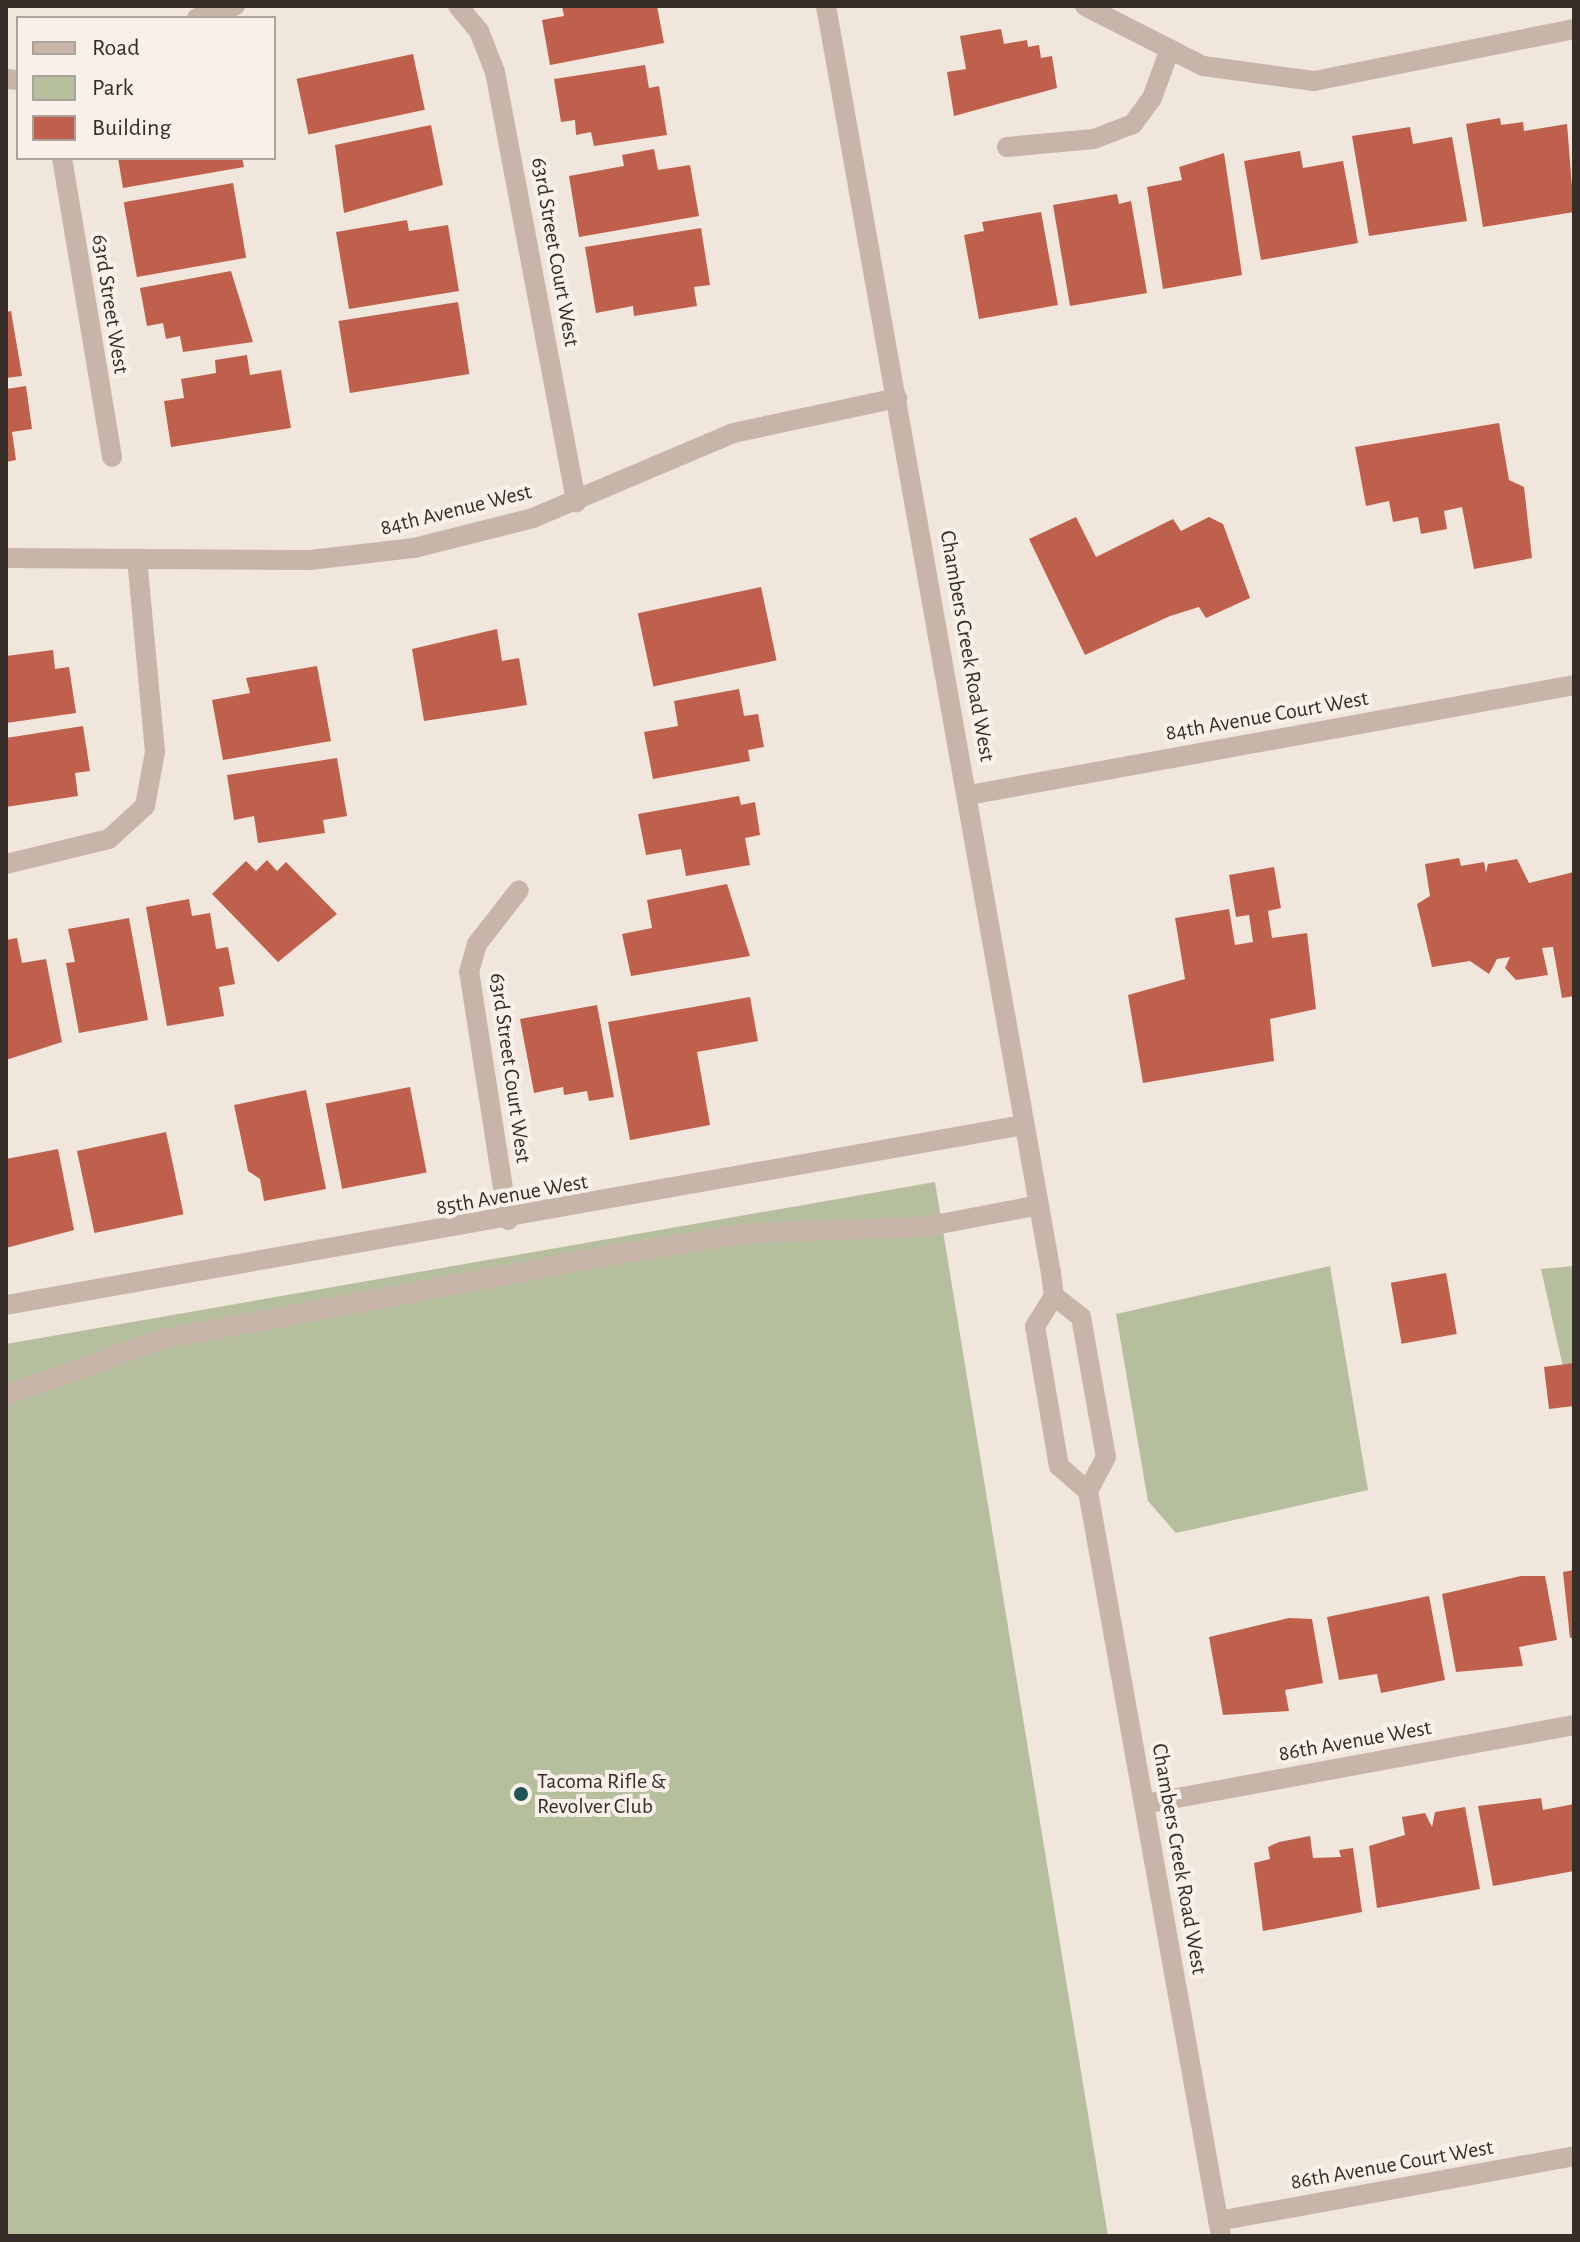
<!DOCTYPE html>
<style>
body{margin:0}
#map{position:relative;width:1580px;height:2242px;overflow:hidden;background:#f1e6dc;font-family:"Alegreya Sans",sans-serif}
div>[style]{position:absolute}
.green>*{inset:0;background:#b6bf9d}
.building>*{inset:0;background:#bf604c;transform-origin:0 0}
.minor>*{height:20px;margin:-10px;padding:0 10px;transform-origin:10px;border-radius:10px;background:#c8b5a9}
.dots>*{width:22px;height:22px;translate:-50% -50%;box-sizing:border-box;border:4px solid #f9f0e9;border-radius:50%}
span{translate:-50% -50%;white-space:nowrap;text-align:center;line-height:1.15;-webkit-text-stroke:8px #f9f0e9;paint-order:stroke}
.street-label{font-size:22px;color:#362c28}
.poi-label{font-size:22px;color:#362c28}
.left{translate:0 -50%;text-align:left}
.frame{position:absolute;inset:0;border:8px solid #362c28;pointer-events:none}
.legend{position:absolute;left:16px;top:16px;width:260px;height:144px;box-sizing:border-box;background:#f9f0e9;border:2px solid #aba29c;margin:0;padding:10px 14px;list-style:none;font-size:24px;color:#362c28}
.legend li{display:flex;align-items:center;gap:16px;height:40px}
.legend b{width:40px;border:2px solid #aba29c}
</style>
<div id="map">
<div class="green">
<i style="clip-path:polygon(935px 1182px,1108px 2236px,6px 2236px,6px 1344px)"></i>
<i style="clip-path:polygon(1330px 1266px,1368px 1490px,1176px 1533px,1148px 1501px,1116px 1314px)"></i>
<i style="clip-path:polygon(1574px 1266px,1574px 1416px,1541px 1269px)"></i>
</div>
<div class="building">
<i style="clip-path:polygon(562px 6px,657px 6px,664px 43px,550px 65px,542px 20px,564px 16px)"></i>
<i style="clip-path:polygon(1001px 29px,1004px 44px,1027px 40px,1028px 47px,1039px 45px,1041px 58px,1052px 56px,1057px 88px,954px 116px,947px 72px,966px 69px,960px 36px)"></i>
<i style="left:413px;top:54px;width:57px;height:119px;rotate:78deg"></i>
<i style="clip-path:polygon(645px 65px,649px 88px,659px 86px,667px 135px,594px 146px,591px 132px,576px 135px,575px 120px,561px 122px,554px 79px)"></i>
<i style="clip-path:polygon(1500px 118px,1501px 125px,1523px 122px,1524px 131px,1567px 124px,1574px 212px,1483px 227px,1466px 124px)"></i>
<i style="clip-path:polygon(431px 125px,443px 185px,344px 213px,335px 145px)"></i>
<i style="clip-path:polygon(1410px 127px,1413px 144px,1452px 137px,1467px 221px,1369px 236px,1352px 136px)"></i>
<i style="clip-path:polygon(654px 149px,658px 170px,690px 165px,699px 216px,579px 237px,569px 176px,624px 166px,622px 155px)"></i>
<i style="clip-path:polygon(1300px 151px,1303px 168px,1343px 161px,1358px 243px,1261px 260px,1244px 161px)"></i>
<i style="clip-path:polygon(1224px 153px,1242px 275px,1163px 289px,1147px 187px,1182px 180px,1179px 167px)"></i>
<i style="clip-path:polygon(118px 158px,242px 158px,244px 167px,123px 188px)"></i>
<i style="left:233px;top:183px;width:76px;height:111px;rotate:80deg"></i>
<i style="clip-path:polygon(1117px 194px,1119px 204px,1131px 201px,1147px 293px,1070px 306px,1053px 205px)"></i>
<i style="clip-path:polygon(1041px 212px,1058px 305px,979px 319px,964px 235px,984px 231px,982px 222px)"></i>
<i style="clip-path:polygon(407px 220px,409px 231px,448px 225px,459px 291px,349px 309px,336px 232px)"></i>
<i style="clip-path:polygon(701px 228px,710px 285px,694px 287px,697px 306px,634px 316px,633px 306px,596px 313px,585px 247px)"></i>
<i style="clip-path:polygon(231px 271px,253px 342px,183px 352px,180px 336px,166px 339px,163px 323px,147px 326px,140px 288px)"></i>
<i style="left:458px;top:302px;width:73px;height:121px;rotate:81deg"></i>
<i style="clip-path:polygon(11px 311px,22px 376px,6px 378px,6px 312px)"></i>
<i style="clip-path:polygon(247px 355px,250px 375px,281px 370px,291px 428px,171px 447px,164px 401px,184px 398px,181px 379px,216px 373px,215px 360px)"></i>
<i style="clip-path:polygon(26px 386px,32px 429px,12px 432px,16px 460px,6px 462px,6px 389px)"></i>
<i style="clip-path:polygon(1499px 423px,1509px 480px,1524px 487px,1532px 558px,1474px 569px,1462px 507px,1444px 511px,1447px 529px,1421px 534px,1418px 517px,1393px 522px,1389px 501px,1366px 506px,1355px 447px)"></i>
<i style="clip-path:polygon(1076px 517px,1096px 557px,1173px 519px,1181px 531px,1209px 517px,1223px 524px,1250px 598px,1206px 618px,1199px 607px,1170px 616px,1085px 655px,1029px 539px)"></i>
<i style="left:761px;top:587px;width:75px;height:126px;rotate:78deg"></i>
<i style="clip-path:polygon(497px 629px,502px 661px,519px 658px,527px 705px,424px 721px,412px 649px)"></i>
<i style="clip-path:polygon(53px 650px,55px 669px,69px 667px,76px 713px,6px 723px,6px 656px)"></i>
<i style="clip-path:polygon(317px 666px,331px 741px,223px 760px,212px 700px,250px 693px,246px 678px)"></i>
<i style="clip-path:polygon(739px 689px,744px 716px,758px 714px,764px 747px,748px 750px,750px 761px,653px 779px,644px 732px,678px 726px,674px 701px)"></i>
<i style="clip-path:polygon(83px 726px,90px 771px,75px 773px,78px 796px,6px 807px,6px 738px)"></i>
<i style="clip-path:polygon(337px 758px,347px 816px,323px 820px,325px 833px,258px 843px,254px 816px,234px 820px,227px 775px)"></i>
<i style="clip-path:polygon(739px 796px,741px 805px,755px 802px,760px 835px,745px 838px,750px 865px,686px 876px,681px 849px,646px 855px,638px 814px)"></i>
<i style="clip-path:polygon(1459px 858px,1461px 866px,1484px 862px,1486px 873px,1488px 864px,1517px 859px,1529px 883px,1574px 872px,1574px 996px,1562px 998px,1553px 947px,1542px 948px,1548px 975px,1516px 980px,1505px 968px,1510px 957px,1497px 959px,1489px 974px,1470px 961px,1432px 967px,1417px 904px,1430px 896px,1425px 864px)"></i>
<i style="clip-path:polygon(267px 860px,277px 871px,286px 862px,337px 914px,278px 962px,212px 894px,246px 861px,256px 871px)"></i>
<i style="clip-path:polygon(1274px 867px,1281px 908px,1268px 911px,1272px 938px,1307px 933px,1316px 1009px,1270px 1019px,1274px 1061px,1143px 1083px,1128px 995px,1185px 979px,1175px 918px,1229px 909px,1235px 945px,1253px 942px,1249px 915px,1236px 917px,1229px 875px)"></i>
<i style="clip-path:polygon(727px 884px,750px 956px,631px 976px,622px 934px,652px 928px,647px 900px)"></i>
<i style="clip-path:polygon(189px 899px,192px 916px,210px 913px,216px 949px,228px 947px,235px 984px,219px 987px,224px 1016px,167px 1026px,146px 907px)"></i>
<i style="clip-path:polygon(129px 918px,148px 1020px,79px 1033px,66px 963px,75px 962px,68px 929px)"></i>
<i style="clip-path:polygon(17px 938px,22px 963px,46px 959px,62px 1042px,6px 1060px,6px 940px)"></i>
<i style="clip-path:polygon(750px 997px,758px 1041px,697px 1052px,710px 1125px,630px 1140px,608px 1022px)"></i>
<i style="clip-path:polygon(597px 1005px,614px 1097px,589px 1101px,587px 1091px,564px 1095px,563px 1087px,534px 1093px,520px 1019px)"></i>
<i style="left:410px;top:1087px;width:87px;height:86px;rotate:79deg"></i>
<i style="clip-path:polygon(306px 1090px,326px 1189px,264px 1201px,260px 1179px,248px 1171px,234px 1105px)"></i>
<i style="left:166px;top:1132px;width:84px;height:91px;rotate:78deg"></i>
<i style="clip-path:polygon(58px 1149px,74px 1230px,6px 1248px,6px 1159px)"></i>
<i style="left:1446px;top:1273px;width:62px;height:56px;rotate:80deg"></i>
<i style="clip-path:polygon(1574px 1363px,1574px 1406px,1549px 1409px,1544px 1367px)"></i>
<i style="clip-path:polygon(1574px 1570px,1574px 1637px,1570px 1638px,1563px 1572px)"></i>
<i style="clip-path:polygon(1521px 1576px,1545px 1576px,1557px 1640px,1519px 1647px,1523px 1666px,1456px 1672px,1442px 1594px)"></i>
<i style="clip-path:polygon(1429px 1596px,1445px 1680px,1381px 1693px,1377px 1674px,1339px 1680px,1327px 1617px)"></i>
<i style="clip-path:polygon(1289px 1618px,1312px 1619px,1323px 1683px,1285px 1690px,1289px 1711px,1223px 1715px,1209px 1637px)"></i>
<i style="clip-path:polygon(1541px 1798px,1543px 1810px,1574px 1804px,1574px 1871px,1493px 1886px,1478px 1806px)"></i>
<i style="clip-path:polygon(1465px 1807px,1480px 1889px,1377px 1908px,1369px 1846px,1405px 1835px,1402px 1817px,1425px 1813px,1432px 1827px,1435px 1812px)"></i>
<i style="clip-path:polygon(1310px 1836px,1313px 1858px,1341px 1857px,1339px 1850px,1353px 1848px,1362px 1912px,1263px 1931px,1254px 1863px,1270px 1859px,1268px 1847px,1279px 1842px)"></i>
</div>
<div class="minor">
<i style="left:458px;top:6px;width:33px;rotate:50deg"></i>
<i style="left:479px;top:31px;width:44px;rotate:68.7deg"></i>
<i style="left:495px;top:72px;width:438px;rotate:79.3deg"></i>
<i style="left:826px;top:6px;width:1287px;rotate:79.93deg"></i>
<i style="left:1051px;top:1273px;width:23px;rotate:83deg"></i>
<i style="left:1054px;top:1296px;width:36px;rotate:122deg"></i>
<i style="left:1035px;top:1326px;width:142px;rotate:80.3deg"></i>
<i style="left:1059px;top:1466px;width:38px;rotate:41deg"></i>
<i style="left:1085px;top:6px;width:132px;rotate:27deg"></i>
<i style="left:1203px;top:66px;width:112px;rotate:7.7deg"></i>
<i style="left:1314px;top:81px;width:265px;rotate:-11.3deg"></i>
<i style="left:197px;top:18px;width:40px;rotate:-18deg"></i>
<i style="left:6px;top:79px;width:12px;rotate:5deg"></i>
<i style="left:1007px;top:147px;width:87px;rotate:-5.3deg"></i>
<i style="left:1094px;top:139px;width:42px;rotate:-21deg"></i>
<i style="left:1133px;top:124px;width:32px;rotate:-54deg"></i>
<i style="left:1152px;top:98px;width:52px;rotate:-69.8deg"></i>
<i style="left:62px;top:158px;width:303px;rotate:80.5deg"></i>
<i style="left:6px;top:558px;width:304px;rotate:0.4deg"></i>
<i style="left:310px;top:560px;width:105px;rotate:-6.6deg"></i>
<i style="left:414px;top:548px;width:123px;rotate:-14.1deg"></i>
<i style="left:533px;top:518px;width:217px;rotate:-23deg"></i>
<i style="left:733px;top:433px;width:168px;rotate:-12deg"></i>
<i style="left:969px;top:795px;width:615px;rotate:-10.3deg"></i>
<i style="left:6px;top:864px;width:106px;rotate:-13.6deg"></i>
<i style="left:109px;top:839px;width:49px;rotate:-42.5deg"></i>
<i style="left:145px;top:806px;width:55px;rotate:-79.5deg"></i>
<i style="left:155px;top:752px;width:194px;rotate:-95.3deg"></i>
<i style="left:508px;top:1220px;width:251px;rotate:-98.9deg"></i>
<i style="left:469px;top:972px;width:29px;rotate:-74deg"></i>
<i style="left:477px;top:944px;width:68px;rotate:-52.1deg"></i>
<i style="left:1054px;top:1296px;width:34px;rotate:38deg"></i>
<i style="left:1081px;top:1317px;width:142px;rotate:79.9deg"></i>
<i style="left:1106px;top:1457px;width:38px;rotate:118deg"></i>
<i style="left:1088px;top:1491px;width:757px;rotate:79.88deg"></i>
<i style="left:6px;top:1305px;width:1034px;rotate:-10.03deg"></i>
<i style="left:6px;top:1395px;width:167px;rotate:-19.6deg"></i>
<i style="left:163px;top:1339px;width:474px;rotate:-10.6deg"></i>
<i style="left:629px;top:1252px;width:121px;rotate:-9.1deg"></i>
<i style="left:748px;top:1233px;width:176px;rotate:-2deg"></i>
<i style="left:924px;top:1227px;width:117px;rotate:-10.8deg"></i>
<i style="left:1144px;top:1804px;width:437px;rotate:-10.4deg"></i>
<i style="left:1218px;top:2221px;width:362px;rotate:-10.3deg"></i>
</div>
<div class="dots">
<i style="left:521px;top:1794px;background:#205555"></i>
</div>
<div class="street-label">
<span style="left:555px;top:252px;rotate:80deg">63rd Street Court West</span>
<span style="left:110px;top:304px;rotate:81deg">63rd Street West</span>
<span style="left:456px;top:510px;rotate:-14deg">84th Avenue West</span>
<span style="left:967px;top:646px;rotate:80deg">Chambers Creek Road West</span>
<span style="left:1267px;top:716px;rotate:-10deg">84th Avenue Court West</span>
<span style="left:510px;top:1068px;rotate:82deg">63rd Street Court West</span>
<span style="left:512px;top:1195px;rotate:-10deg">85th Avenue West</span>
<span style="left:1355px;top:1741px;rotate:-10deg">86th Avenue West</span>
<span style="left:1179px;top:1859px;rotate:80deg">Chambers Creek Road West</span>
<span style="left:1392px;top:2165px;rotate:-10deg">86th Avenue Court West</span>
</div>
<div class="poi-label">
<span class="left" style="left:537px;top:1794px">Tacoma Rifle &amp;<br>Revolver Club</span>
</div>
<div class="frame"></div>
<ul class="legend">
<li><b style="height:10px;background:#c8b5a9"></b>Road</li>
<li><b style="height:22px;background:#b6bf9d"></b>Park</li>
<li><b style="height:22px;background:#bf604c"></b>Building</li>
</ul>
</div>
